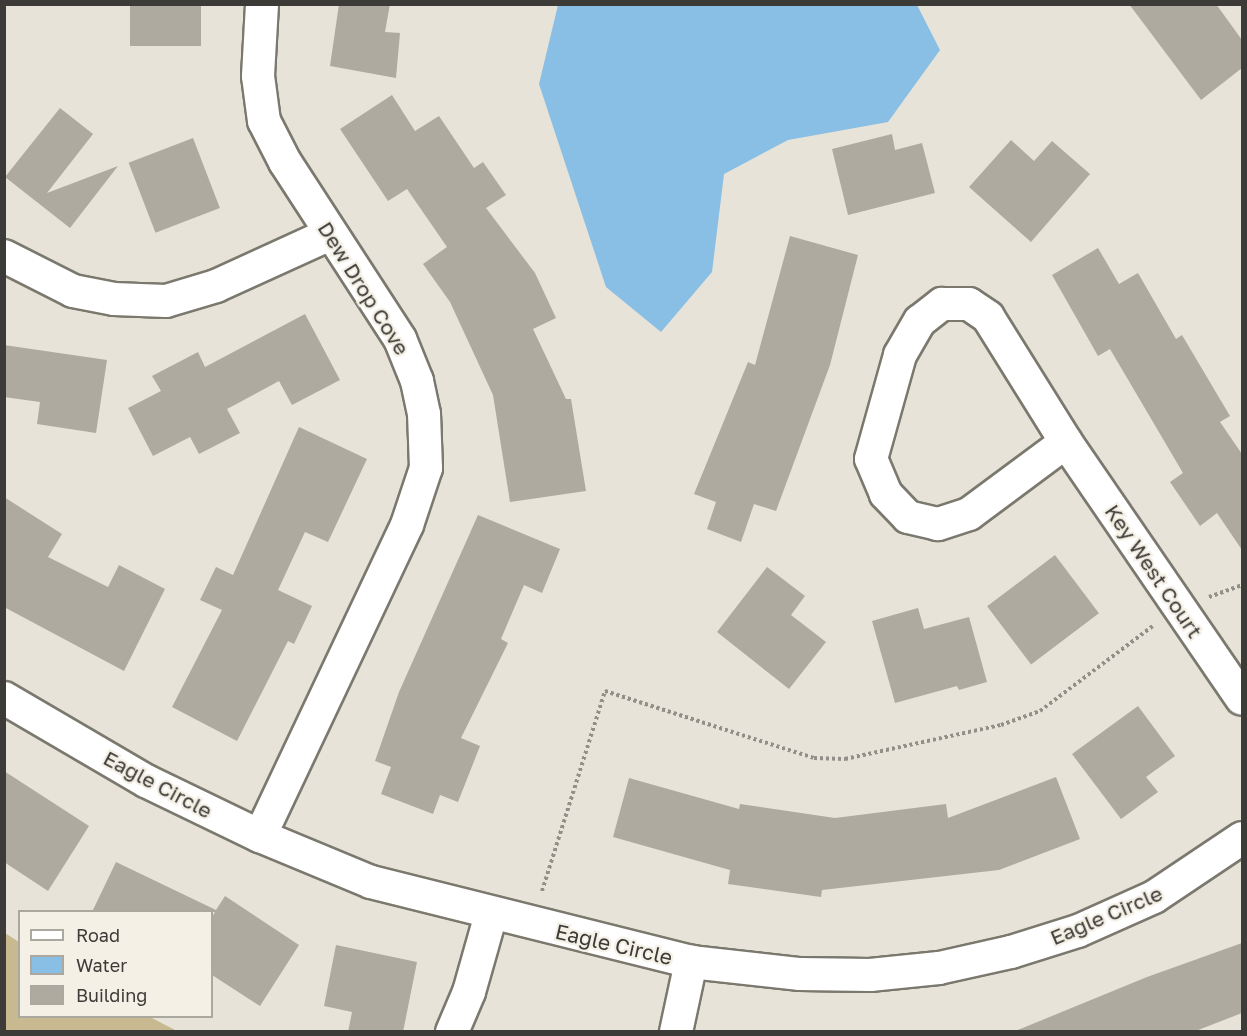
<!DOCTYPE html>
<style>
body{margin:0}
#map{position:relative;width:1247px;height:1036px;overflow:hidden;background:#e7e3d8;font-family:"Golos Text",sans-serif}
div>[style]{position:absolute}
.green>*{inset:0;background:#c8b990}
.water>*{inset:0;background:#89bee5}
.building>*{inset:0;background:#aeaaa0;transform-origin:0 0}
.path>*{height:4px;margin-top:-2px;transform-origin:0;background:repeating-linear-gradient(90deg,#928f88 0 3px,transparent 0 6px)}
.roads{filter:drop-shadow(2px 0 #7b786e) drop-shadow(-2px 0 #7b786e) drop-shadow(0 2px #7b786e) drop-shadow(0 -2px #7b786e)}
.minor>*{height:32px;margin:-16px;padding:0 16px;transform-origin:16px;border-radius:16px;background:#fff}
span{translate:-50% -50%;white-space:nowrap;text-align:center;line-height:1.15;-webkit-text-stroke:4.5px #f4f0e6;paint-order:stroke}
.street-label{font-size:21px;color:#3d3b37}
.frame{position:absolute;inset:0;border:6px solid #3d3b37;pointer-events:none}
.legend{position:absolute;left:18px;top:910px;width:195px;height:108px;box-sizing:border-box;background:#f4f0e6;border:2px solid #aba8a0;margin:0;padding:8px 10px;list-style:none;font-size:18px;color:#3d3b37}
.legend li{display:flex;align-items:center;gap:12px;height:30px}
.legend b{width:30px;border:2px solid #aba8a0}
</style>
<div id="map">
<div class="green">
<i style="clip-path:polygon(5px 933px,19px 942px,20px 1016px,150px 1017px,177px 1031px,5px 1031px)"></i>
</div>
<div class="water">
<i style="clip-path:polygon(558px 5px,917px 5px,940px 50px,888px 122px,788px 140px,724px 174px,712px 272px,661px 332px,606px 287px,539px 84px)"></i>
</div>
<div class="building">
<i style="left:130px;top:4px;width:71px;height:42px"></i>
<i style="clip-path:polygon(339px 4px,390px 4px,385px 32px,400px 33px,396px 78px,330px 66px)"></i>
<i style="clip-path:polygon(1129px 4px,1216px 4px,1242px 40px,1242px 68px,1201px 100px)"></i>
<i style="clip-path:polygon(392px 95px,415px 131px,439px 116px,474px 168px,483px 162px,506px 195px,486px 208px,535px 273px,556px 318px,533px 329px,566px 399px,571px 399px,586px 491px,510px 502px,493px 395px,450px 302px,423px 264px,447px 247px,407px 189px,388px 201px,340px 129px)"></i>
<i style="clip-path:polygon(60px 108px,93px 134px,47px 193px,118px 166px,70px 228px,5px 177px)"></i>
<i style="clip-path:polygon(892px 134px,895px 150px,922px 143px,935px 193px,848px 215px,832px 149px)"></i>
<i style="left:193px;top:138px;width:75px;height:69px;rotate:69deg"></i>
<i style="clip-path:polygon(1011px 140px,1034px 161px,1052px 141px,1090px 174px,1031px 242px,969px 187px)"></i>
<i style="clip-path:polygon(790px 236px,858px 255px,830px 365px,776px 511px,754px 504px,741px 542px,707px 529px,716px 502px,694px 494px,748px 362px,755px 365px)"></i>
<i style="clip-path:polygon(1098px 248px,1119px 284px,1138px 273px,1176px 339px,1182px 335px,1230px 416px,1220px 422px,1242px 454px,1242px 550px,1217px 513px,1200px 526px,1170px 482px,1183px 473px,1110px 349px,1098px 356px,1052px 275px)"></i>
<i style="clip-path:polygon(305px 314px,340px 380px,292px 405px,279px 381px,227px 409px,240px 433px,199px 454px,190px 437px,153px 456px,128px 408px,161px 391px,152px 376px,198px 352px,205px 367px)"></i>
<i style="clip-path:polygon(4px 345px,107px 360px,96px 433px,37px 424px,40px 402px,4px 397px)"></i>
<i style="clip-path:polygon(299px 427px,367px 459px,328px 542px,305px 532px,278px 590px,312px 606px,294px 644px,288px 641px,237px 741px,172px 707px,222px 610px,200px 600px,216px 567px,233px 575px)"></i>
<i style="clip-path:polygon(4px 497px,62px 534px,48px 557px,108px 587px,119px 565px,165px 589px,124px 671px,4px 607px)"></i>
<i style="clip-path:polygon(478px 515px,560px 549px,542px 593px,524px 585px,501px 639px,508px 643px,461px 738px,480px 746px,458px 802px,440px 795px,433px 814px,381px 794px,391px 767px,375px 761px,399px 692px)"></i>
<i style="left:1055px;top:555px;width:73px;height:85px;rotate:53deg"></i>
<i style="clip-path:polygon(767px 567px,805px 596px,791px 615px,826px 642px,789px 689px,717px 632px)"></i>
<i style="clip-path:polygon(918px 608px,924px 629px,969px 617px,987px 682px,959px 690px,957px 686px,895px 703px,872px 621px)"></i>
<i style="clip-path:polygon(1138px 706px,1175px 756px,1146px 777px,1158px 792px,1121px 819px,1072px 754px)"></i>
<i style="clip-path:polygon(4px 771px,89px 826px,48px 891px,4px 862px)"></i>
<i style="clip-path:polygon(1056px 777px,1080px 839px,999px 870px,822px 890px,821px 897px,728px 884px,730px 870px,613px 837px,629px 778px,739px 809px,740px 804px,835px 818px,946px 804px,948px 818px)"></i>
<i style="clip-path:polygon(116px 862px,216px 910px,225px 896px,299px 945px,260px 1006px,212px 975px,212px 917px,215px 912px,92px 912px)"></i>
<i style="clip-path:polygon(1242px 943px,1242px 1013px,1193px 1032px,1013px 1032px,1147px 977px)"></i>
<i style="clip-path:polygon(336px 945px,417px 962px,403px 1032px,348px 1032px,352px 1012px,324px 1006px)"></i>
</div>
<div class="path">
<i style="left:1209px;top:597px;width:35px;rotate:-20deg"></i>
<i style="left:542px;top:891px;width:210px;rotate:-72.5deg"></i>
<i style="left:605px;top:691px;width:219px;rotate:17.8deg"></i>
<i style="left:814px;top:758px;width:31px;rotate:2deg"></i>
<i style="left:845px;top:759px;width:160px;rotate:-12.3deg"></i>
<i style="left:1001px;top:725px;width:41px;rotate:-19.7deg"></i>
<i style="left:1040px;top:711px;width:141px;rotate:-37deg"></i>
</div>
<div class="roads">
<div class="minor">
<i style="left:4px;top:256px;width:77px;rotate:26.9deg"></i>
<i style="left:73px;top:291px;width:42px;rotate:11deg"></i>
<i style="left:114px;top:299px;width:52px;rotate:2.2deg"></i>
<i style="left:166px;top:301px;width:52px;rotate:-16.7deg"></i>
<i style="left:216px;top:286px;width:125px;rotate:-24.5deg"></i>
<i style="left:1066px;top:442px;width:121px;rotate:143.4deg"></i>
<i style="left:969px;top:514px;width:33px;rotate:162deg"></i>
<i style="left:938px;top:524px;width:31px;rotate:-167deg"></i>
<i style="left:908px;top:517px;width:32px;rotate:-134deg"></i>
<i style="left:886px;top:494px;width:38px;rotate:-113deg"></i>
<i style="left:871px;top:459px;width:108px;rotate:-74.4deg"></i>
<i style="left:900px;top:355px;width:39px;rotate:-60deg"></i>
<i style="left:920px;top:321px;width:28px;rotate:-38deg"></i>
<i style="left:942px;top:304px;width:27px"></i>
<i style="left:969px;top:304px;width:23px;rotate:34deg"></i>
<i style="left:988px;top:317px;width:147px;rotate:58deg"></i>
<i style="left:1066px;top:442px;width:311px;rotate:55.6deg"></i>
<i style="left:4px;top:698px;width:164px;rotate:30.3deg"></i>
<i style="left:146px;top:781px;width:127px;rotate:25.8deg"></i>
<i style="left:260px;top:836px;width:120px;rotate:22.5deg"></i>
<i style="left:371px;top:882px;width:330px;rotate:14deg"></i>
<i style="left:691px;top:962px;width:110px;rotate:6.3deg"></i>
<i style="left:800px;top:974px;width:70px;rotate:0.8deg"></i>
<i style="left:870px;top:975px;width:69px;rotate:-5.8deg"></i>
<i style="left:939px;top:968px;width:74px;rotate:-12.5deg"></i>
<i style="left:1011px;top:952px;width:70px;rotate:-17.4deg"></i>
<i style="left:1078px;top:931px;width:83px;rotate:-24.1deg"></i>
<i style="left:1154px;top:897px;width:106px;rotate:-33.8deg"></i>
<i style="left:260px;top:836px;width:344px;rotate:-64.7deg"></i>
<i style="left:407px;top:525px;width:60px;rotate:-71.6deg"></i>
<i style="left:426px;top:468px;width:54px;rotate:-92.1deg"></i>
<i style="left:424px;top:414px;width:34px;rotate:-102deg"></i>
<i style="left:417px;top:381px;width:45px;rotate:-112deg"></i>
<i style="left:400px;top:339px;width:211px;rotate:-123deg"></i>
<i style="left:285px;top:162px;width:46px;rotate:-117.1deg"></i>
<i style="left:264px;top:121px;width:45px;rotate:-97.6deg"></i>
<i style="left:258px;top:76px;width:72px;rotate:-86.8deg"></i>
<i style="left:452px;top:1032px;width:43px;rotate:-67deg"></i>
<i style="left:469px;top:992px;width:81px;rotate:-74.2deg"></i>
<i style="left:676px;top:1032px;width:72px;rotate:-77.9deg"></i>
</div>
</div>
<div class="street-label">
<span style="left:364px;top:288px;rotate:58deg">Dew Drop Cove</span>
<span style="left:1154px;top:571px;rotate:56deg">Key West Court</span>
<span style="left:158px;top:784px;rotate:28deg">Eagle Circle</span>
<span style="left:1106px;top:915px;rotate:-23deg">Eagle Circle</span>
<span style="left:614px;top:944px;rotate:13deg">Eagle Circle</span>
</div>
<div class="frame"></div>
<ul class="legend">
<li><b style="height:8px;background:#fff"></b>Road</li>
<li><b style="height:16px;background:#89bee5"></b>Water</li>
<li><b style="height:16px;background:#aeaaa0"></b>Building</li>
</ul>
</div>
